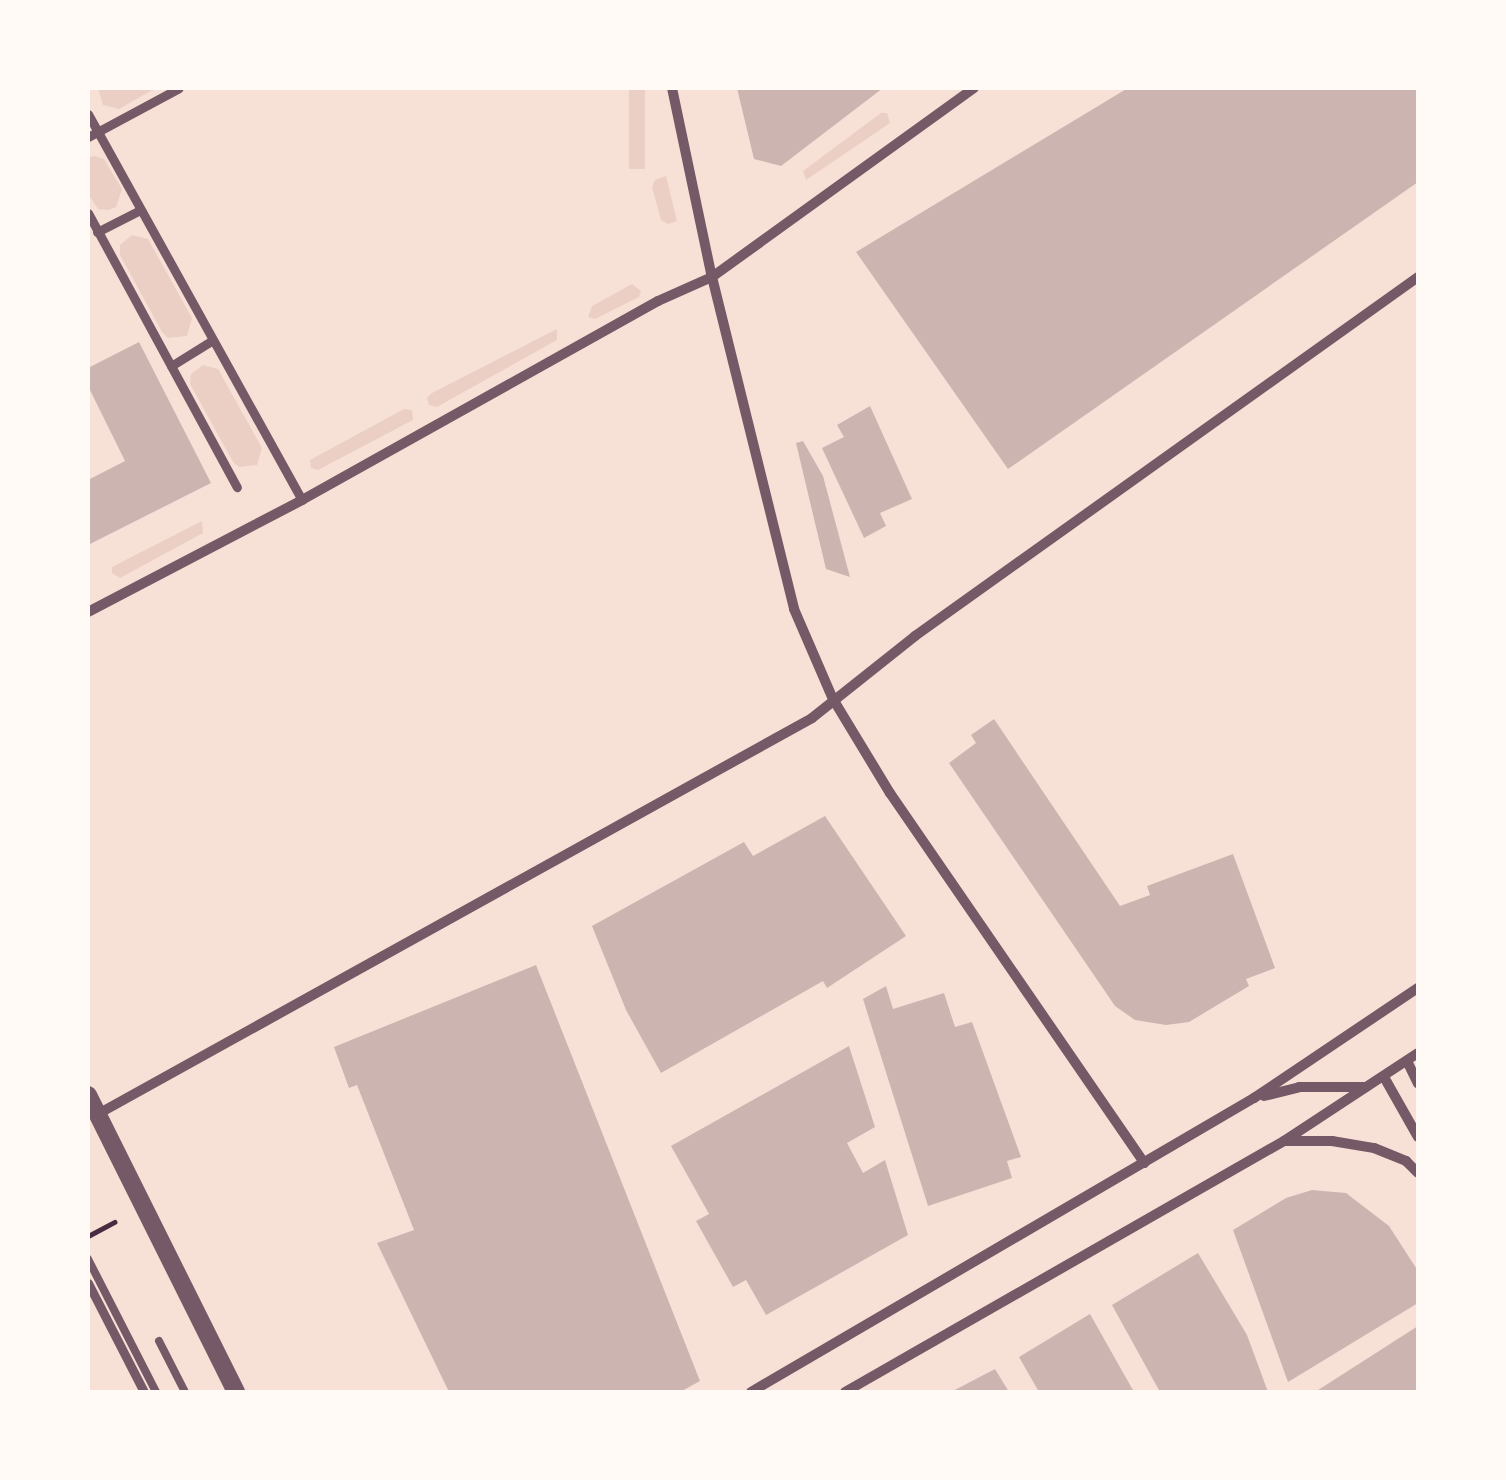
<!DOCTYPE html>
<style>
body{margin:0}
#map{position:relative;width:1506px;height:1480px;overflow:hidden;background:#f7e1d7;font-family:Lato,sans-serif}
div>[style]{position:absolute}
.green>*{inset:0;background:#ebcfc5;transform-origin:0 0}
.building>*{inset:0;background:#ccb4b1}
.path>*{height:5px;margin:-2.5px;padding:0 2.5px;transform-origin:2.5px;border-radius:2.5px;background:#4a2c40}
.service>*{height:8px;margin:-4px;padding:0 4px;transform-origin:4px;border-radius:4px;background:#755966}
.pedestrian>*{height:9px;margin:-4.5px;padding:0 4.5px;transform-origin:4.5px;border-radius:4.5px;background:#755966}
.minor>*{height:10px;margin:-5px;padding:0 5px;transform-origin:5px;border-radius:5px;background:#755966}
.tertiary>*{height:18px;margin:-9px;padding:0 9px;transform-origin:9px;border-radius:9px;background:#755966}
span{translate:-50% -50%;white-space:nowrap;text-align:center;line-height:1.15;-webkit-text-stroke:8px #fffaf5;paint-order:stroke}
.frame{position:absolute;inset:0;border:90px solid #fffaf5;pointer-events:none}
</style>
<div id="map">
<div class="green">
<i style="clip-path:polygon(98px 88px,156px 88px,119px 109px,103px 105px)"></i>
<i style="left:629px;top:88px;width:16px;height:81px"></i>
<i style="clip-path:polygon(881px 113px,887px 113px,890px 123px,806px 180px,803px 171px)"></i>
<i style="clip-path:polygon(95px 156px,104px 159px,122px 189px,116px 207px,109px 210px,98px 209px,88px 194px,88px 157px)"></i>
<i style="clip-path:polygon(666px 176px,677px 221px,668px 224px,661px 220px,652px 187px,655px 180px)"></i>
<i style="clip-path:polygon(132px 235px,148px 239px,192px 318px,187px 336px,168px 338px,162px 332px,120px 255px,120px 245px)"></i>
<i style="clip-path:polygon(632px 284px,641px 291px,639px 297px,595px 319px,588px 317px,592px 306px)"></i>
<i style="clip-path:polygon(557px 329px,557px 340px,437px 407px,429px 405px,427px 398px,432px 393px)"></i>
<i style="clip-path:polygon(203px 365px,218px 369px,262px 448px,257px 465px,239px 467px,233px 462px,190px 384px,191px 374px)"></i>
<i style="clip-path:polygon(404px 409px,412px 410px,413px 420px,318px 470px,311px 468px,310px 460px)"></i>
<i style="clip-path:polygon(202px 521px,203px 533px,120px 578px,112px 573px,112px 567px)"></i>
</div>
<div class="building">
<i style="clip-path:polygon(737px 88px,883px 88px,781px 166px,754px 159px)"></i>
<i style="clip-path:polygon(1128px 88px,1418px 88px,1418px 182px,1008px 469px,856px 252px)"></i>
<i style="clip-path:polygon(139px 342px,211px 483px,88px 545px,88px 480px,125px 461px,88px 386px,88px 368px)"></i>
<i style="clip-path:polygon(870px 406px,912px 499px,880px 513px,886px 526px,864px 538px,822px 448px,844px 437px,837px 425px)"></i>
<i style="clip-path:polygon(803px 441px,823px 476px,850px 577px,826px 569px,796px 443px)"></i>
<i style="clip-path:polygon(994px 719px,1120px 906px,1150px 895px,1147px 886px,1233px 854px,1275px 968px,1246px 979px,1249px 986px,1189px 1022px,1166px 1025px,1135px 1020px,1115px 1006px,949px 763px,976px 743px,971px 735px)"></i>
<i style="clip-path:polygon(825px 816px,906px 936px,827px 988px,823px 981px,661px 1073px,626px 1010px,592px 926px,744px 842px,753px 856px)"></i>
<i style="clip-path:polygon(536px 965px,700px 1381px,680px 1392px,449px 1392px,377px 1243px,414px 1230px,357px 1085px,349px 1088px,334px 1047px)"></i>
<i style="clip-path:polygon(886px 986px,893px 1009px,944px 993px,955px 1027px,972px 1022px,1021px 1157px,1007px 1161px,1012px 1178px,928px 1206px,863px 999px)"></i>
<i style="clip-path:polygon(849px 1046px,875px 1127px,847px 1143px,863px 1173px,885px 1160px,908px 1235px,766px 1315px,746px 1280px,733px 1287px,696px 1221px,709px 1214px,671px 1146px)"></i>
<i style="clip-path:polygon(1312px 1190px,1346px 1193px,1389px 1226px,1418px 1271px,1418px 1303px,1288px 1382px,1233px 1230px,1286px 1198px)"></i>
<i style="clip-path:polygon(1198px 1253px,1247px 1335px,1268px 1392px,1160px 1392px,1112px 1305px)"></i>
<i style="clip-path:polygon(1090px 1314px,1134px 1392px,1039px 1392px,1019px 1357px)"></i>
<i style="clip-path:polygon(1418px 1326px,1418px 1392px,1315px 1392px)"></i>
<i style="clip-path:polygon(995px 1369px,1009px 1392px,951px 1392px)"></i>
</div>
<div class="path">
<i style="left:88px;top:1236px;width:30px;rotate:-28deg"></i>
</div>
<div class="service">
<i style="left:88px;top:1259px;width:149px;rotate:62.9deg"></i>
<i style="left:159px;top:1341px;width:57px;rotate:63deg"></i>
</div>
<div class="pedestrian">
<i style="left:88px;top:114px;width:441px;rotate:61deg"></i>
<i style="left:88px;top:137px;width:103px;rotate:-28.3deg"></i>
<i style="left:88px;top:213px;width:312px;rotate:61.5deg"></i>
<i style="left:97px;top:232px;width:48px;rotate:-27.1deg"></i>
<i style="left:171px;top:366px;width:49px;rotate:-31.8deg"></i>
<i style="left:88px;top:1283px;width:123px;rotate:62.8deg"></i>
</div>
<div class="minor">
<i style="left:672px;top:88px;width:193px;rotate:78.1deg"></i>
<i style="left:712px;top:277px;width:342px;rotate:76.1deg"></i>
<i style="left:794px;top:609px;width:98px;rotate:66.6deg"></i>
<i style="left:833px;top:699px;width:110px;rotate:58.8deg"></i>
<i style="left:890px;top:793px;width:449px;rotate:55.5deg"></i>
<i style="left:88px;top:612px;width:242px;rotate:-27.6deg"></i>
<i style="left:302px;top:500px;width:408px;rotate:-29.2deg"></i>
<i style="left:658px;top:301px;width:59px;rotate:-24deg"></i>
<i style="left:712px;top:277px;width:323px;rotate:-35.8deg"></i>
<i style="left:1407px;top:1061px;width:25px;rotate:64deg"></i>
<i style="left:1384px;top:1077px;width:69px;rotate:60.5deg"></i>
<i style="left:1264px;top:1096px;width:36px;rotate:-14deg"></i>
<i style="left:1299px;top:1087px;width:67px"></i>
<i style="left:98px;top:1114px;width:816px;rotate:-29.01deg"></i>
<i style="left:812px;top:718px;width:132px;rotate:-38.5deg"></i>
<i style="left:915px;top:636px;width:618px;rotate:-35.52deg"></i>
<i style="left:1285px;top:1141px;width:47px"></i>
<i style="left:1332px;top:1141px;width:43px;rotate:9.5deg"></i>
<i style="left:1374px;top:1148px;width:35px;rotate:22deg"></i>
<i style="left:1406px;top:1161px;width:17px;rotate:45deg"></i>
<i style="left:751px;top:1392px;width:583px;rotate:-30.31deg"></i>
<i style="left:1254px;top:1098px;width:197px;rotate:-33.9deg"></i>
<i style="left:845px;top:1392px;width:506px;rotate:-29.76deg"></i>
<i style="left:1284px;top:1141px;width:160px;rotate:-33.3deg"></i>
</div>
<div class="tertiary">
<i style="left:88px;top:1095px;width:332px;rotate:63.5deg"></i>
</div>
<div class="frame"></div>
</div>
